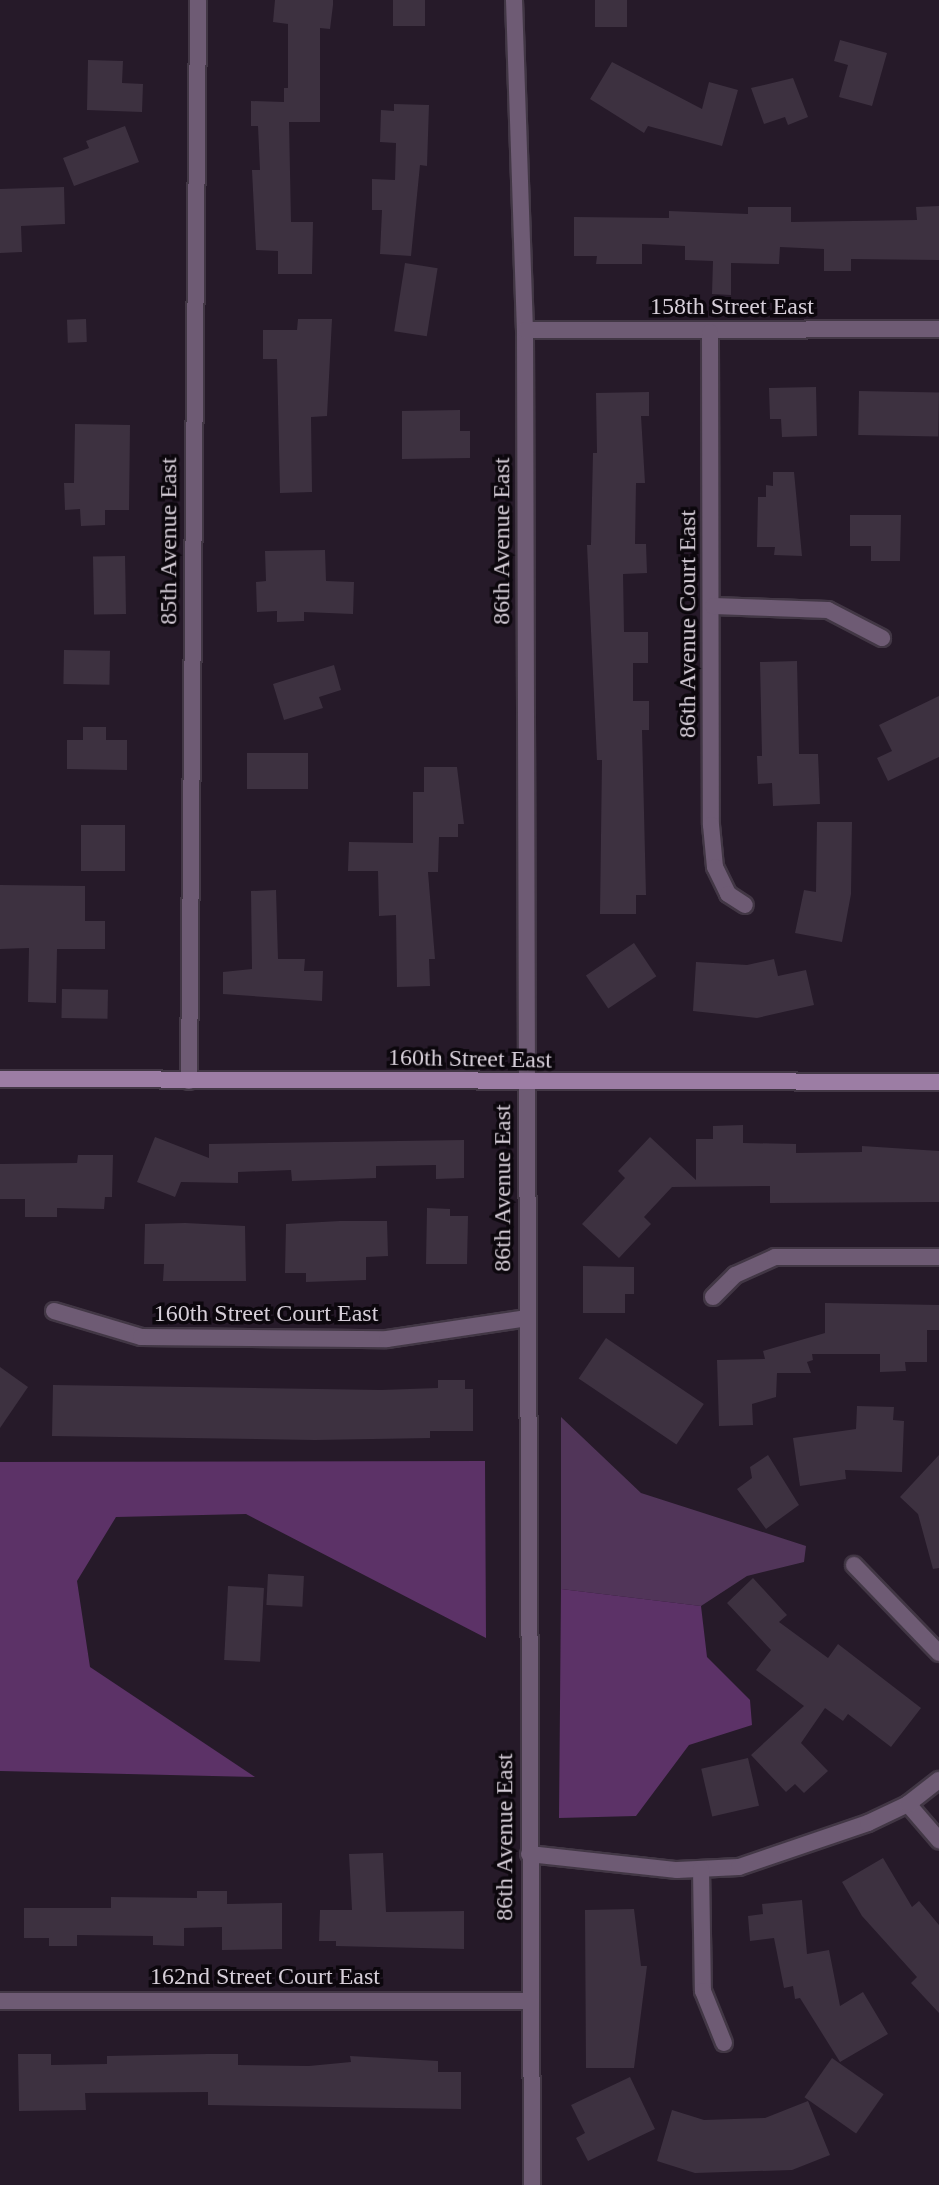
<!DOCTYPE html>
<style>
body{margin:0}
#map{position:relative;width:939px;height:2185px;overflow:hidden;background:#261a29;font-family:"Times New Roman",serif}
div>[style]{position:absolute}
.green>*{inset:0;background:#513559}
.forest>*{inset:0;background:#5c3267}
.building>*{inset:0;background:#3d3140;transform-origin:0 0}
.roads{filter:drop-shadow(2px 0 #423745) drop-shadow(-2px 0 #423745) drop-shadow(0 2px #423745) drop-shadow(0 -2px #423745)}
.minor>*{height:16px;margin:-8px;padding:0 8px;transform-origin:8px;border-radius:8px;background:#6e5b74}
.tertiary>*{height:16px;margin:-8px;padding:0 8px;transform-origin:8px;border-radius:8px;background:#6e5b74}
.secondary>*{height:16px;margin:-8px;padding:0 8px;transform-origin:8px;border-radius:8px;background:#9c7da4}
span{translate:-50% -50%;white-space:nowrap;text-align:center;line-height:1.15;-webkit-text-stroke:7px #0c070d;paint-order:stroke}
.street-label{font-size:24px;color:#d6ced8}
</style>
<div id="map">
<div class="green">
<i style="clip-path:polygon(561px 1417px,641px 1493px,806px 1546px,804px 1562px,747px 1576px,701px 1606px,561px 1589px)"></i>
</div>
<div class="forest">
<i style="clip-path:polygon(485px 1461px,486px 1638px,246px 1514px,116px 1517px,77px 1581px,90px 1667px,255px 1777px,0 1771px,0 1462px)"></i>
<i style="clip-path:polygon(561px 1589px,701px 1606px,707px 1657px,750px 1700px,752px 1725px,689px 1745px,636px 1816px,559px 1818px)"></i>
</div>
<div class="building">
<i style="clip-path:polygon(275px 0,333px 0,333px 5px,330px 29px,320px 28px,320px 122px,289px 122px,291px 222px,313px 222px,312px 274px,278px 274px,278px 251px,256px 250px,252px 170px,260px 170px,258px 126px,251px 126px,251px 101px,284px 102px,284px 88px,288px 88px,288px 24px,273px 22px)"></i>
<i style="left:393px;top:0;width:32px;height:26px"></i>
<i style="left:595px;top:0;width:32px;height:27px"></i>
<i style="clip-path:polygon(840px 40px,887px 53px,872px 106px,839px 97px,848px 65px,834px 61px)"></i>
<i style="clip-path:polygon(88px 60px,123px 61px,122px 83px,143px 84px,142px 112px,87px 110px)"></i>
<i style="clip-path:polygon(612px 62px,702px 109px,709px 82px,738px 90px,722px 146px,648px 126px,644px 133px,590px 99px)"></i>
<i style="clip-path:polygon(793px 78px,808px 117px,788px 125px,785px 117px,764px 124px,751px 88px)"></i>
<i style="clip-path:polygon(394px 104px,429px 105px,427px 166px,420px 165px,411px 256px,380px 254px,382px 210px,372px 210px,372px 179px,395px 180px,396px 143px,380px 142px,381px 110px,394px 111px)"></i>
<i style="clip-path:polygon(125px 126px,139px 162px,74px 186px,63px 158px,89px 148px,86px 141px)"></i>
<i style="clip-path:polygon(64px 187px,65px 224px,21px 226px,22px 252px,0 253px,0 189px)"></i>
<i style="clip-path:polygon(939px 206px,939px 260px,851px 259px,851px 271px,824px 271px,824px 249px,780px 247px,779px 264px,731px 263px,731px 295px,712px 294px,713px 261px,685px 260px,685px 246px,642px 244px,642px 264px,596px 264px,597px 256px,574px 256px,574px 217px,669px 218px,669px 211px,748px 214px,748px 207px,791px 207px,791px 222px,917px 220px,916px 207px)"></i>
<i style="left:405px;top:263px;width:33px;height:69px;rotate:9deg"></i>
<i style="left:86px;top:319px;width:23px;height:19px;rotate:88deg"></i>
<i style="clip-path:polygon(298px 319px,332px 319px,327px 416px,311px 417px,312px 492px,280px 493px,277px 359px,263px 359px,263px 330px,297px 330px)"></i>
<i style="clip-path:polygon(816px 387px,817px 436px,782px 437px,781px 419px,770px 419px,769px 388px)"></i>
<i style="left:859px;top:391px;width:80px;height:44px;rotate:1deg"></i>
<i style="clip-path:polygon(649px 392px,649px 416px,641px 416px,645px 483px,636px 483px,635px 544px,646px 544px,647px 573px,623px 574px,624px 632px,648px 632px,648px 663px,633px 663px,633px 701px,649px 701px,649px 730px,642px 730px,646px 895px,636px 895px,636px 914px,600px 914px,602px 760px,597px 760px,587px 545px,591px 545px,593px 453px,597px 453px,596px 393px)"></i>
<i style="clip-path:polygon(460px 410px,460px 431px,470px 431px,470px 458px,402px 459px,402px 411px)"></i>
<i style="clip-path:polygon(75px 424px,130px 425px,129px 510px,105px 510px,105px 525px,81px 526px,80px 509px,65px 510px,64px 483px,74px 483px)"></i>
<i style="clip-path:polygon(773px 472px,794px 472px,802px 556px,774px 555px,775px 547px,757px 547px,758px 497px,766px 497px,766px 485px,773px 486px)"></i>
<i style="clip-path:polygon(850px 515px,901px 515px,900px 561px,871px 561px,871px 546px,850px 546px)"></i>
<i style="clip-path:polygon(325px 550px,326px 581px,354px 582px,353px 614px,304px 612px,304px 621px,277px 622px,277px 611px,257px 612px,256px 582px,266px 581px,265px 551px)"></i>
<i style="left:125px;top:556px;width:58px;height:32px;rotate:89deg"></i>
<i style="left:64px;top:650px;width:46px;height:34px;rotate:1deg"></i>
<i style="clip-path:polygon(797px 661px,799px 754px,818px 754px,820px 804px,773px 806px,772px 783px,758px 784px,757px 756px,762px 756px,760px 662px)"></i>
<i style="clip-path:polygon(334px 665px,341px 690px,319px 697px,323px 708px,284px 720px,273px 684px)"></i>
<i style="clip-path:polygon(939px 696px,939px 757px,888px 781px,877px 758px,892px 751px,879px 725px)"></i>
<i style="clip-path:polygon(83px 727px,106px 727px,106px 740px,127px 740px,127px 770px,67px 769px,67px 740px,83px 740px)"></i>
<i style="left:247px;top:753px;width:61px;height:36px"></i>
<i style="clip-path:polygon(424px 767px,457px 767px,464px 824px,458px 824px,458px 837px,439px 837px,438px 872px,428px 872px,435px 959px,429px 959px,430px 986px,397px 987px,396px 915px,379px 916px,378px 871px,348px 871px,349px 842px,413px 843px,413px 792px,424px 792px)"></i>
<i style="clip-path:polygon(817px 822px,852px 822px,851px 894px,842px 942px,795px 933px,804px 890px,816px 892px)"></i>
<i style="left:125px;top:825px;width:46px;height:44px;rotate:90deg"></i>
<i style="clip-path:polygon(0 885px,85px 886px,85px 921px,105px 921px,105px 949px,57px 949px,56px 1003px,28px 1002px,29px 948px,0 949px)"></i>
<i style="clip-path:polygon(276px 890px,278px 959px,305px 959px,304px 971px,323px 971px,322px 1001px,223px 994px,223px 972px,252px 969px,251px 891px)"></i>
<i style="left:634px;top:943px;width:40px;height:58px;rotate:56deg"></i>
<i style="clip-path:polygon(774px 959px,778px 976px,806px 970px,814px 1005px,757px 1018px,693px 1011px,696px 962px,747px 965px)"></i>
<i style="left:62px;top:989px;width:46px;height:29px;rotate:1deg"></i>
<i style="clip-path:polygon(743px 1125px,743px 1143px,796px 1144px,796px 1153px,862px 1152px,862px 1146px,939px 1151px,939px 1202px,770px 1203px,770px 1186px,672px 1187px,644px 1217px,651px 1224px,619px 1258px,582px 1224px,625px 1178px,618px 1171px,650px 1137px,696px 1180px,696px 1139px,713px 1139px,713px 1126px)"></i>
<i style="clip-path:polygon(155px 1137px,209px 1158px,209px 1144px,464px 1140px,464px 1178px,436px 1179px,436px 1165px,376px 1166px,376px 1178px,292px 1181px,291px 1170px,238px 1172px,238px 1183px,181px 1182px,175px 1197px,137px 1182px)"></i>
<i style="clip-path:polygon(78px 1155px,113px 1155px,112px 1197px,105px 1197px,104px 1209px,57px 1208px,57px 1217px,25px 1217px,25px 1199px,0 1199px,0 1164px,77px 1163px)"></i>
<i style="clip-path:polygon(427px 1208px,450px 1209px,450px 1216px,468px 1216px,467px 1264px,426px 1264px)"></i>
<i style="clip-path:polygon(340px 1221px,387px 1221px,388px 1256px,366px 1257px,366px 1280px,306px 1282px,306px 1273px,285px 1273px,286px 1224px)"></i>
<i style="clip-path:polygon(185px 1223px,245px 1226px,246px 1281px,163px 1281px,164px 1264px,144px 1264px,145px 1224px)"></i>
<i style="clip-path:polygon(583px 1266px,634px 1267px,634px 1294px,625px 1294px,625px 1313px,583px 1313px)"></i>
<i style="clip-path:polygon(825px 1303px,939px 1305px,939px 1330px,927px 1330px,927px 1362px,905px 1362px,906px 1371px,880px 1372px,880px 1354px,812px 1354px,813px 1360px,807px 1362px,811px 1373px,777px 1373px,776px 1397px,752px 1404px,753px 1425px,719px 1426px,717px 1360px,765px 1359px,763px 1351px,825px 1333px)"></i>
<i style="left:606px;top:1338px;width:118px;height:49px;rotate:34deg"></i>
<i style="clip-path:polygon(0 1367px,28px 1387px,0 1428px)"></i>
<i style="clip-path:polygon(438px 1380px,465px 1380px,465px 1389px,473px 1389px,473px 1431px,430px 1431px,430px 1438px,315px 1440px,52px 1436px,53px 1385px,381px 1390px,438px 1388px)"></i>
<i style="clip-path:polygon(857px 1406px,894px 1407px,893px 1420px,904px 1421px,902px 1472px,845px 1470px,846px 1479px,800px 1486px,793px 1438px,856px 1429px)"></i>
<i style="clip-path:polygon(768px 1455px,799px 1505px,766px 1529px,737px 1489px,752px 1478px,750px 1467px)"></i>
<i style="clip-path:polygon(939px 1455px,939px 1568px,933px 1569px,918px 1514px,900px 1497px)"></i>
<i style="left:268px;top:1574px;width:36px;height:31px;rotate:3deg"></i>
<i style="clip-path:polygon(753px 1578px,787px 1615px,779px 1622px,828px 1658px,838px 1644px,921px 1708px,891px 1747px,848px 1714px,843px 1721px,825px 1708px,801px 1743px,828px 1771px,804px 1793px,795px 1784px,786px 1792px,751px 1755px,804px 1706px,756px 1670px,771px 1650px,727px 1603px)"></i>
<i style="left:228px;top:1586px;width:36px;height:74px;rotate:3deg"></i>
<i style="left:748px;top:1758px;width:49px;height:48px;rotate:77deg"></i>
<i style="clip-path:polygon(383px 1853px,386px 1912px,464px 1911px,464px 1949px,336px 1946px,336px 1941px,319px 1941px,320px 1910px,352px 1910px,349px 1854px)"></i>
<i style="clip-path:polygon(883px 1858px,912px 1907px,919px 1901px,939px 1925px,939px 2013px,911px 1983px,917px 1977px,862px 1916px,842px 1882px)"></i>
<i style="clip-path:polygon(197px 1891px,227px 1891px,227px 1904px,282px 1903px,282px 1949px,222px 1950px,222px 1927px,184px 1928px,184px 1946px,153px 1945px,153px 1936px,77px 1935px,77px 1946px,49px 1946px,49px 1938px,24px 1938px,24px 1908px,111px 1908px,111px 1897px,197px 1898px)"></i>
<i style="clip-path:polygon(802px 1900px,807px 1954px,829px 1950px,840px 2006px,863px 1992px,888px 2034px,840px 2062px,800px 1998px,795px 1999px,793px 1986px,784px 1988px,774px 1938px,750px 1941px,748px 1916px,763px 1914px,762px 1904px)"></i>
<i style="clip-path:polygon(634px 1909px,641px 1966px,647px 1966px,634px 2068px,586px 2068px,585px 1910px)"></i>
<i style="clip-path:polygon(18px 2054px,51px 2054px,51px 2065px,107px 2064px,107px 2056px,208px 2054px,238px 2054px,238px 2065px,309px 2066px,351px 2062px,350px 2056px,438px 2061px,438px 2072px,461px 2072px,461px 2109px,208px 2105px,208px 2092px,85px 2093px,86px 2110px,19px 2111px)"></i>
<i style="left:832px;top:2058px;width:63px;height:48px;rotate:35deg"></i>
<i style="clip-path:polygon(630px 2077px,655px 2129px,588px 2161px,576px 2138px,585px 2133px,571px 2105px)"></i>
<i style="clip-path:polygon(808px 2101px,830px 2155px,792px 2170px,695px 2173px,657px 2161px,672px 2110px,704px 2120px,765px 2118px)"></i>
</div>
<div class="roads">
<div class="minor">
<i style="left:514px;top:0;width:330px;rotate:88.1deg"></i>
<i style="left:525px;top:330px;width:754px;rotate:89.85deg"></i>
<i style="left:525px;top:330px;width:414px;rotate:-0.1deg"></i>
<i style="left:710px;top:332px;width:493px;rotate:89.9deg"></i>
<i style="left:711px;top:825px;width:42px;rotate:84.6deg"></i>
<i style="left:715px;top:867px;width:30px;rotate:64deg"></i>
<i style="left:728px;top:894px;width:20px;rotate:33deg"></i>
<i style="left:713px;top:606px;width:115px;rotate:2deg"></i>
<i style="left:828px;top:610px;width:61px;rotate:27.4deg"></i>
<i style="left:189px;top:1081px;width:1081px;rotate:-89.52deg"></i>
<i style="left:713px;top:1297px;width:31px;rotate:-45deg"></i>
<i style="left:735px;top:1275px;width:44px;rotate:-24.2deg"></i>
<i style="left:775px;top:1257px;width:164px"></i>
<i style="left:54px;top:1311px;width:91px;rotate:16.6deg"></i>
<i style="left:141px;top:1337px;width:246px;rotate:0.5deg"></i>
<i style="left:387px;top:1339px;width:142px;rotate:-8.5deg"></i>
<i style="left:854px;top:1565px;width:122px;rotate:46deg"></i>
<i style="left:908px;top:1804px;width:48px;rotate:49.3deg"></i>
<i style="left:529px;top:1854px;width:149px;rotate:6.2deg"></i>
<i style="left:677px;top:1870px;width:62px;rotate:-2.8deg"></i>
<i style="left:739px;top:1867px;width:136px;rotate:-18.8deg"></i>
<i style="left:868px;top:1823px;width:44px;rotate:-25.4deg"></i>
<i style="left:908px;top:1804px;width:39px;rotate:-38deg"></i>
<i style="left:701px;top:1869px;width:122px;rotate:89.1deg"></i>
<i style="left:703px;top:1991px;width:56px;rotate:68deg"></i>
<i style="left:0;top:2001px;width:530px"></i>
</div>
<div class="tertiary">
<i style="left:527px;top:1084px;width:1101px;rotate:89.74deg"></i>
</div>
<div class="secondary">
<i style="left:0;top:1079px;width:939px;rotate:0.18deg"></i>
</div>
</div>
<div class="street-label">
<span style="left:732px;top:307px">158th Street East</span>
<span style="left:169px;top:541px;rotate:-90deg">85th Avenue East</span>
<span style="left:502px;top:541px;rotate:-90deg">86th Avenue East</span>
<span style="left:688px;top:624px;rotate:-90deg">86th Avenue Court East</span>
<span style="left:470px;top:1059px;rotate:1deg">160th Street East</span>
<span style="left:503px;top:1188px;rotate:-90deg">86th Avenue East</span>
<span style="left:266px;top:1314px">160th Street Court East</span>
<span style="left:505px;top:1837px;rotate:-90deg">86th Avenue East</span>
<span style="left:265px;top:1977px">162nd Street Court East</span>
</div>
</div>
